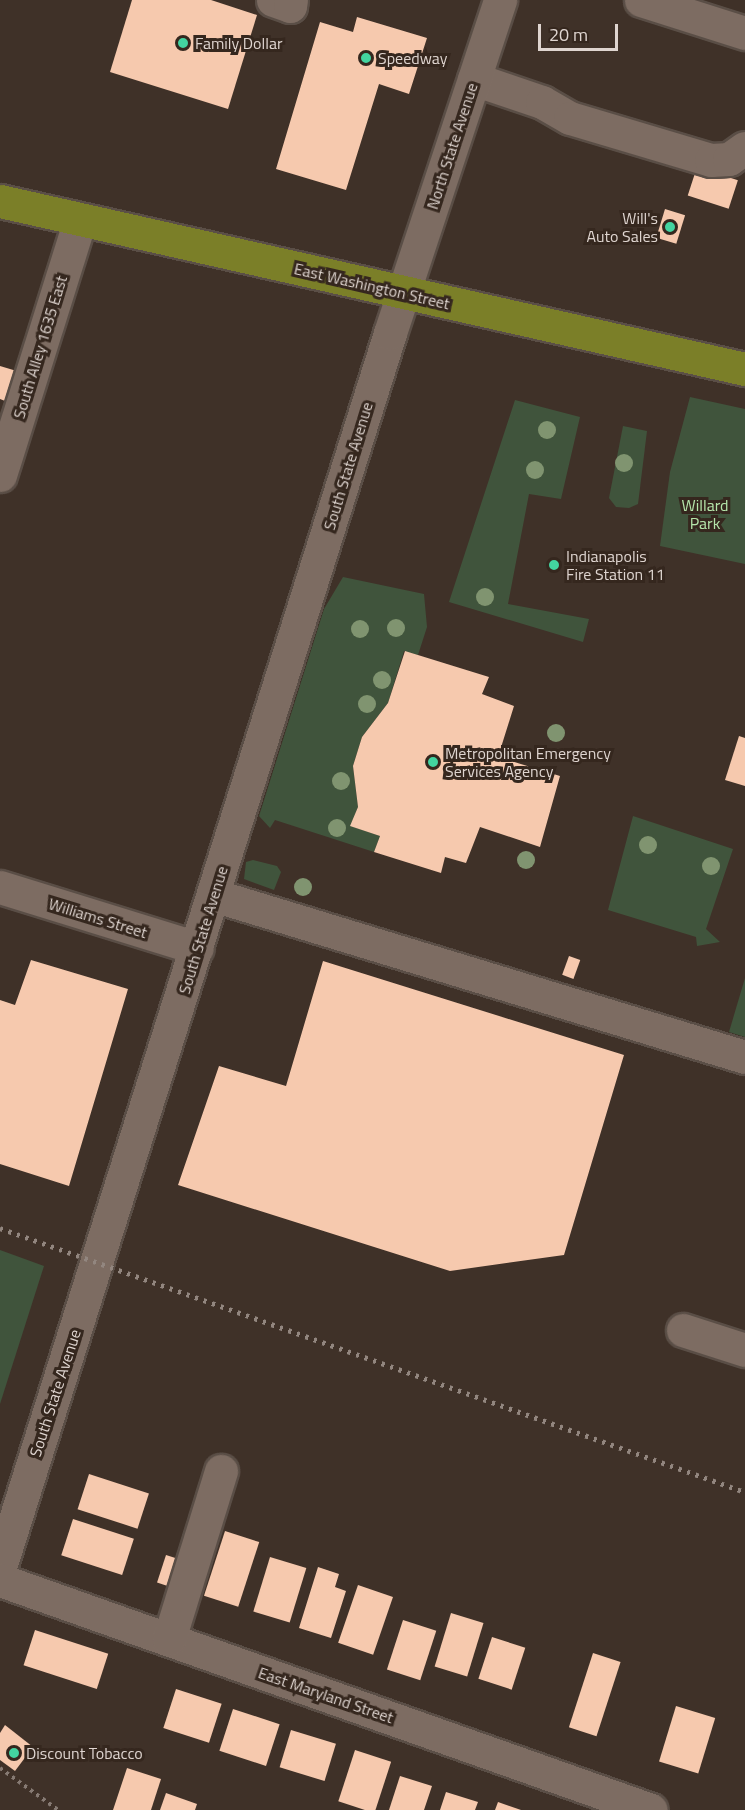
<!DOCTYPE html>
<style>
body{margin:0}
#map{position:relative;width:745px;height:1810px;overflow:hidden;background:#3f3128;font-family:"Titillium Web",sans-serif}
div>[style]{position:absolute}
.green>*{inset:0;background:#40543c}
.building>*{inset:0;background:#f6c9ae;transform-origin:0 0}
.path>*{height:4px;margin-top:-2px;transform-origin:0;background:repeating-linear-gradient(90deg,#867a73 0 3px,transparent 0 7.5px)}
.roads{filter:drop-shadow(2px 0 #5a4e46) drop-shadow(-2px 0 #5a4e46) drop-shadow(0 2px #5a4e46) drop-shadow(0 -2px #5a4e46)}
.minor>*{height:33px;margin:-16.5px;padding:0 16.5px;transform-origin:16.5px;border-radius:16.5px;background:#7d6c62}
.major>*{height:33px;margin:-16.5px;padding:0 16.5px;transform-origin:16.5px;border-radius:16.5px;background:#7b7f28}
.rail>*{height:4.5px;margin-top:-2.25px;transform-origin:0;background:repeating-linear-gradient(90deg,#92867f 0 3px,transparent 0 9px)}
.trees>*{width:18px;height:18px;margin:-9px;border-radius:50%;background:#809470}
.dots>*{width:16px;height:16px;translate:-50% -50%;box-sizing:border-box;border:3px solid #35271e;border-radius:50%}
span{translate:-50% -50%;white-space:nowrap;text-align:center;line-height:1.15;-webkit-text-stroke:6px #35271e;paint-order:stroke}
.poi-label{font-size:16px;color:#dfd5d0}
.left{translate:0 -50%;text-align:left}
.right{translate:-100% -50%;text-align:right}
.street-label{font-size:16px;color:#dfd5d0}
.park-label{font-size:16px;color:#b5e5aa}
.scale{position:absolute;left:538px;top:24px;width:80px;height:27px;box-sizing:border-box;border:3px solid #dfd5d0;border-top:0;padding-left:8px;font-size:18px;line-height:21px;white-space:nowrap;color:#dfd5d0;-webkit-text-stroke:4px #35271e;paint-order:stroke}
</style>
<div id="map">
<div class="green">
<i style="clip-path:polygon(690px 397px,745px 409px,745px 564px,660px 546px,670px 472px)"></i>
<i style="clip-path:polygon(515px 400px,580px 417px,561px 499px,529px 494px,508px 604px,589px 619px,583px 642px,449px 602px)"></i>
<i style="clip-path:polygon(623px 426px,647px 431px,638px 504px,629px 508px,616px 507px,609px 498px)"></i>
<i style="clip-path:polygon(343px 577px,424px 594px,427px 627px,418px 655px,404px 651px,388px 703px,362px 737px,353px 766px,358px 807px,351px 826px,380px 836px,374px 852px,275px 820px,270px 828px,259px 816px,324px 609px)"></i>
<i style="clip-path:polygon(633px 816px,733px 849px,706px 929px,720px 942px,697px 946px,696px 937px,608px 910px)"></i>
<i style="clip-path:polygon(253px 860px,277px 866px,281px 872px,274px 890px,244px 879px,246px 862px)"></i>
<i style="clip-path:polygon(745px 978px,745px 1037px,729px 1032px)"></i>
<i style="clip-path:polygon(0 1250px,44px 1266px,0 1404px)"></i>
</div>
<div class="building">
<i style="clip-path:polygon(132px 0,211px 0,257px 15px,228px 109px,110px 72px)"></i>
<i style="clip-path:polygon(357px 17px,427px 38px,409px 94px,379px 84px,346px 190px,276px 169px,320px 22px,353px 32px)"></i>
<i style="left:697px;top:167px;width:43px;height:30px;rotate:18deg"></i>
<i style="left:665px;top:209px;width:21px;height:30px;rotate:17deg"></i>
<i style="clip-path:polygon(0 366px,20px 372px,10px 403px,0 399px)"></i>
<i style="clip-path:polygon(405px 651px,489px 677px,482px 694px,514px 706px,498px 757px,560px 776px,540px 847px,480px 827px,466px 863px,445px 857px,441px 873px,374px 852px,380px 836px,350px 826px,358px 807px,353px 766px,362px 737px,388px 703px)"></i>
<i style="clip-path:polygon(739px 736px,745px 738px,745px 786px,725px 780px)"></i>
<i style="left:569px;top:956px;width:12px;height:20px;rotate:20deg"></i>
<i style="clip-path:polygon(31px 960px,128px 989px,69px 1186px,0 1164px,0 1000px,15px 1005px)"></i>
<i style="clip-path:polygon(323px 961px,624px 1055px,564px 1255px,450px 1271px,178px 1185px,219px 1066px,286px 1086px)"></i>
<i style="left:89px;top:1474px;width:63px;height:37px;rotate:18deg"></i>
<i style="left:73px;top:1519px;width:64px;height:38px;rotate:18deg"></i>
<i style="left:225px;top:1531px;width:36px;height:68px;rotate:18deg"></i>
<i style="left:166px;top:1555px;width:23px;height:29px;rotate:18deg"></i>
<i style="left:270px;top:1557px;width:38px;height:57px;rotate:17deg"></i>
<i style="clip-path:polygon(318px 1567px,339px 1574px,335px 1587px,346px 1591px,331px 1638px,299px 1628px)"></i>
<i style="left:358px;top:1585px;width:37px;height:61px;rotate:19deg"></i>
<i style="left:451px;top:1613px;width:34px;height:56px;rotate:17deg"></i>
<i style="left:403px;top:1620px;width:35px;height:52px;rotate:18deg"></i>
<i style="left:35px;top:1630px;width:77px;height:37px;rotate:18deg"></i>
<i style="left:492px;top:1637px;width:35px;height:44px;rotate:18deg"></i>
<i style="left:593px;top:1653px;width:29px;height:78px;rotate:18deg"></i>
<i style="left:176px;top:1689px;width:48px;height:41px;rotate:18deg"></i>
<i style="left:676px;top:1706px;width:41px;height:58px;rotate:17deg"></i>
<i style="left:233px;top:1709px;width:49px;height:44px;rotate:18deg"></i>
<i style="clip-path:polygon(5px 1725px,33px 1747px,15px 1771px,0 1760px,0 1733px)"></i>
<i style="left:291px;top:1730px;width:47px;height:39px;rotate:17deg"></i>
<i style="left:355px;top:1750px;width:38px;height:54px;rotate:18deg"></i>
<i style="clip-path:polygon(127px 1768px,161px 1779px,151px 1810px,113px 1810px)"></i>
<i style="clip-path:polygon(400px 1776px,432px 1786px,424px 1810px,389px 1810px)"></i>
<i style="clip-path:polygon(446px 1792px,478px 1802px,475px 1810px,440px 1810px)"></i>
<i style="clip-path:polygon(166px 1793px,197px 1804px,195px 1810px,160px 1810px)"></i>
<i style="clip-path:polygon(498px 1802px,521px 1810px,495px 1810px)"></i>
</div>
<div class="path">
<i style="left:0;top:1768px;width:72px;rotate:35.9deg"></i>
</div>
<div class="roads">
<div class="minor">
<i style="left:273px;top:0;width:18px;rotate:19deg"></i>
<i style="left:290px;top:6px;width:6px;rotate:-81deg"></i>
<i style="left:641px;top:0;width:109px;rotate:17.6deg"></i>
<i style="left:474px;top:79px;width:72px;rotate:18.7deg"></i>
<i style="left:542px;top:102px;width:32px;rotate:30deg"></i>
<i style="left:570px;top:118px;width:147px;rotate:16.6deg"></i>
<i style="left:711px;top:160px;width:18px;rotate:-3deg"></i>
<i style="left:729px;top:159px;width:19px;rotate:-35deg"></i>
<i style="left:0;top:475px;width:267px;rotate:-72.6deg"></i>
<i style="left:0;top:887px;width:206px;rotate:17.2deg"></i>
<i style="left:213px;top:895px;width:556px;rotate:16.94deg"></i>
<i style="left:683px;top:1330px;width:65px;rotate:17.9deg"></i>
<i style="left:0;top:1567px;width:1294px;rotate:-72.46deg"></i>
<i style="left:390px;top:333px;width:351px;rotate:-71.7deg"></i>
<i style="left:0;top:1580px;width:690px;rotate:19.46deg"></i>
<i style="left:169px;top:1639px;width:176px;rotate:-72.8deg"></i>
</div>
<div class="major">
<i style="left:0;top:201px;width:764px;rotate:12.71deg"></i>
</div>
</div>
<div class="rail">
<i style="left:0;top:1228px;width:790px;rotate:19.51deg"></i>
</div>
<div class="trees">
<i style="left:547px;top:430px"></i>
<i style="left:624px;top:463px"></i>
<i style="left:535px;top:470px"></i>
<i style="left:485px;top:597px"></i>
<i style="left:396px;top:628px"></i>
<i style="left:360px;top:629px"></i>
<i style="left:382px;top:680px"></i>
<i style="left:367px;top:704px"></i>
<i style="left:556px;top:733px"></i>
<i style="left:341px;top:781px"></i>
<i style="left:337px;top:828px"></i>
<i style="left:648px;top:845px"></i>
<i style="left:526px;top:860px"></i>
<i style="left:711px;top:866px"></i>
<i style="left:303px;top:887px"></i>
</div>
<div class="dots">
<i style="left:183px;top:43px;background:#43d4a0"></i>
<i style="left:366px;top:58px;background:#43d4a0"></i>
<i style="left:670px;top:227px;background:#43d4a0"></i>
<i style="left:554px;top:565px;background:#43d4a0"></i>
<i style="left:433px;top:762px;background:#43d4a0"></i>
<i style="left:14px;top:1753px;background:#43d4a0"></i>
</div>
<div class="poi-label">
<span class="left" style="left:195px;top:43px">Family Dollar</span>
<span class="left" style="left:378px;top:58px">Speedway</span>
<span class="right" style="left:658px;top:227px">Will's<br>Auto Sales</span>
<span class="left" style="left:566px;top:565px">Indianapolis<br>Fire Station 11</span>
<span class="left" style="left:445px;top:762px">Metropolitan Emergency<br>Services Agency</span>
<span class="left" style="left:26px;top:1753px">Discount Tobacco</span>
</div>
<div class="street-label">
<span style="left:452px;top:146px;rotate:-72deg">North State Avenue</span>
<span style="left:372px;top:286px;rotate:13deg">East Washington Street</span>
<span style="left:40px;top:347px;rotate:-73deg">South Alley 1635 East</span>
<span style="left:348px;top:466px;rotate:-73deg">South State Avenue</span>
<span style="left:98px;top:918px;rotate:17deg">Williams Street</span>
<span style="left:203px;top:930px;rotate:-73deg">South State Avenue</span>
<span style="left:55px;top:1393px;rotate:-72deg">South State Avenue</span>
<span style="left:326px;top:1695px;rotate:19deg">East Maryland Street</span>
</div>
<div class="park-label">
<span style="left:705px;top:514px">Willard<br>Park</span>
</div>
<div class="scale">20 m</div>
</div>
